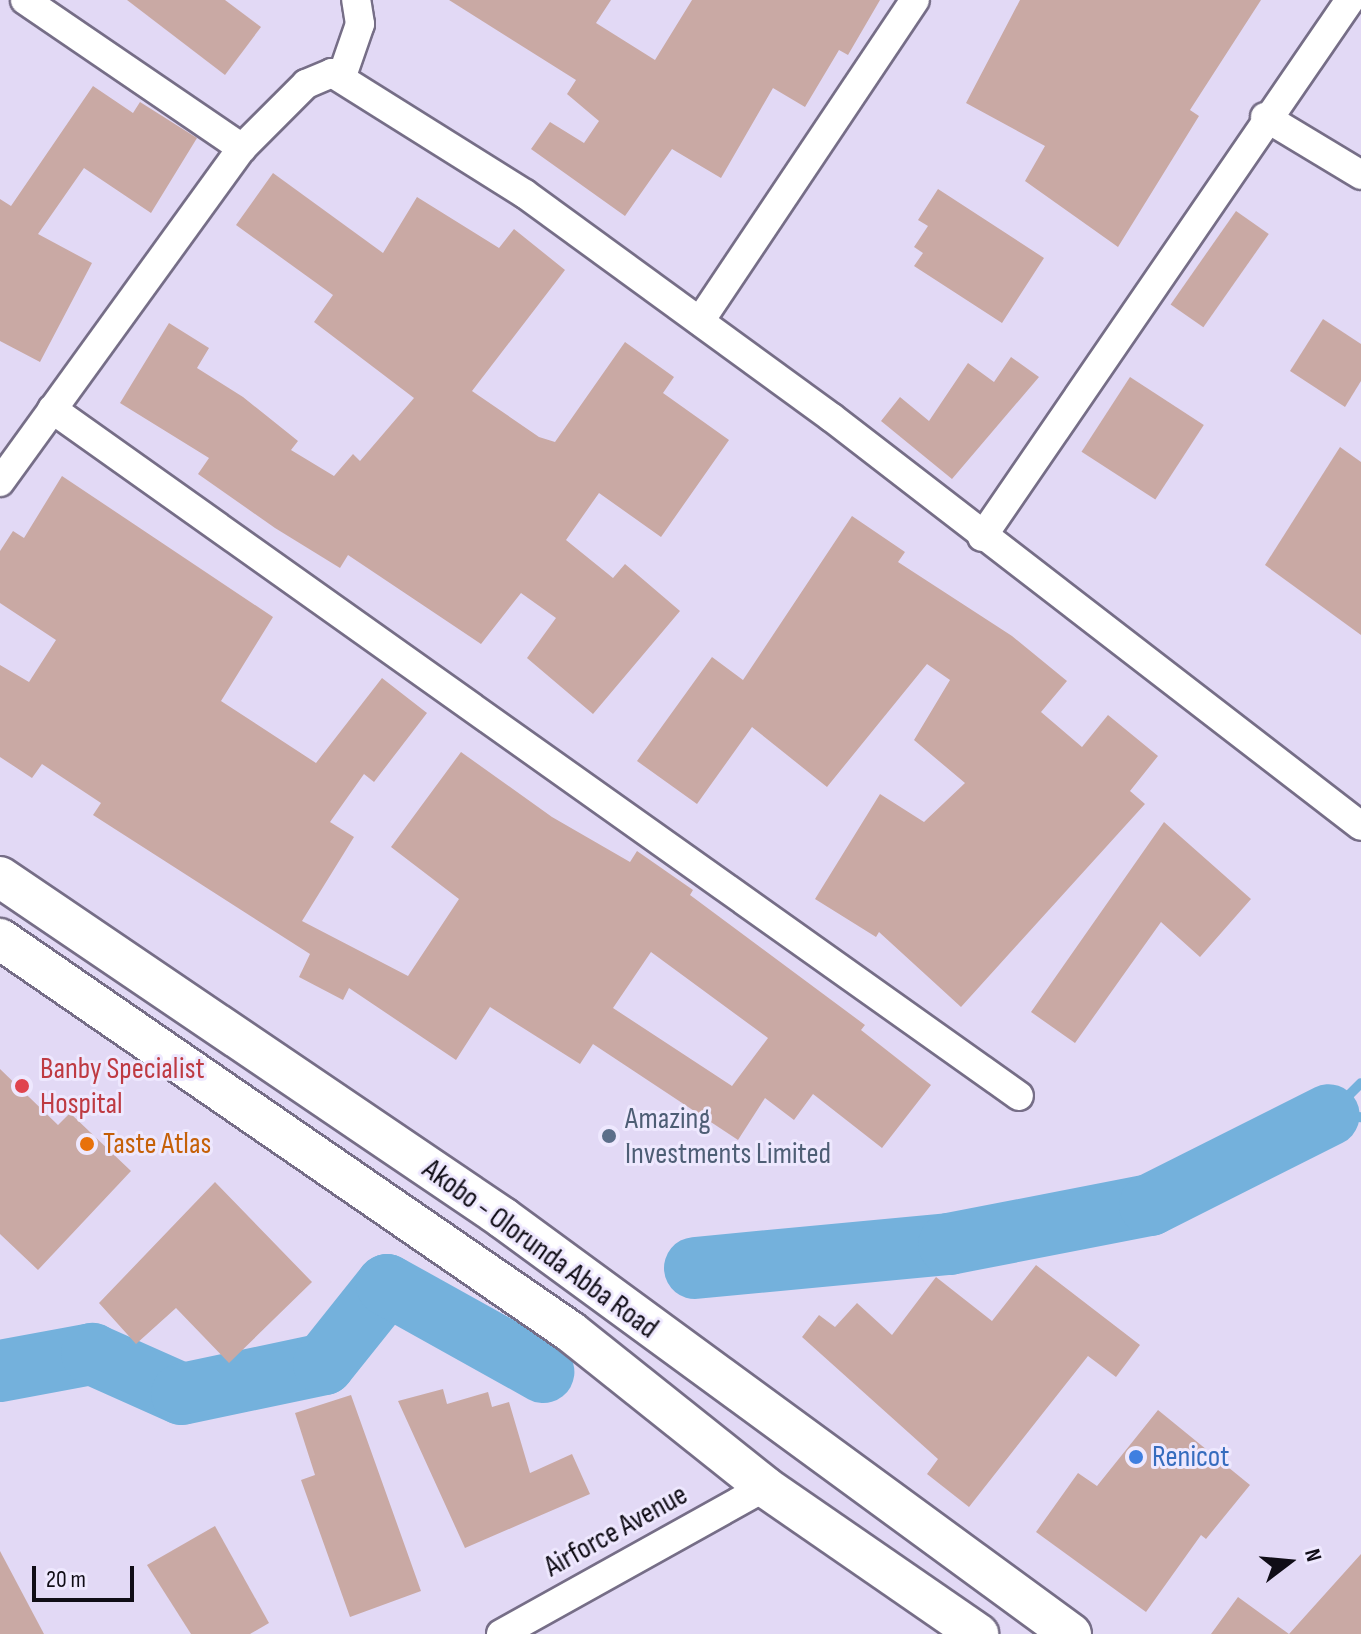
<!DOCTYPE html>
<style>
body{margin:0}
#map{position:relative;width:1361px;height:1634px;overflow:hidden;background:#e2d9f5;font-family:"Sofia Sans Condensed",sans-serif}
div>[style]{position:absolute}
.stream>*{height:10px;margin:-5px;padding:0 5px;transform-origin:5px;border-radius:5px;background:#74b1dc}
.river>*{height:62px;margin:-31px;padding:0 31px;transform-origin:31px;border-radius:31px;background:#74b1dc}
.building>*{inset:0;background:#c9a9a4;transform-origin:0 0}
.roads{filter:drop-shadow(2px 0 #766e87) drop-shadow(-2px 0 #766e87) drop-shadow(0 2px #766e87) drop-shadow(0 -2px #766e87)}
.street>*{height:28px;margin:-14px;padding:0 14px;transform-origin:14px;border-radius:14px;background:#fff}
.secondary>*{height:40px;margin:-20px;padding:0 20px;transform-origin:20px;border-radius:20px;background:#fff}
.dots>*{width:22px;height:22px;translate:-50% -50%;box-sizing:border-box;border:4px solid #eee8fe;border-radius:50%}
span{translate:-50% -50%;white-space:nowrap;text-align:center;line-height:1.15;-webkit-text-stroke:6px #eee8fe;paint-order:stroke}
.health-label{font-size:30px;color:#be3a42}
.left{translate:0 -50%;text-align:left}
.service-label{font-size:30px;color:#4e5e75}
.food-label{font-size:30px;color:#c56008}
.street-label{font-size:30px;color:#100d16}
.shop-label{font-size:30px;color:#366cbe}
.north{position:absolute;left:1249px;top:1522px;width:80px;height:80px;-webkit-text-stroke:6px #eee8fe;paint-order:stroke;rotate:74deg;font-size:22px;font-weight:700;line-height:32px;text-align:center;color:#100d16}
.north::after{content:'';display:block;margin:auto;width:28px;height:36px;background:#100d16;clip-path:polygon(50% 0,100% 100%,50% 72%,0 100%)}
.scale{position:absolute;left:32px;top:1566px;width:102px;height:36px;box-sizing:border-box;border:4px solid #100d16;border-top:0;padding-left:10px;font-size:24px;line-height:28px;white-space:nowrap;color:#100d16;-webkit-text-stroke:6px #eee8fe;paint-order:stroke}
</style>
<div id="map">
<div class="stream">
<i style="left:1329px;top:1115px;width:45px;rotate:-45deg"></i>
<i style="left:1329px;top:1115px;width:32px;rotate:4deg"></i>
</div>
<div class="river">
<i style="left:695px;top:1268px;width:255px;rotate:-5.4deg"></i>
<i style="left:949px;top:1244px;width:205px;rotate:-11deg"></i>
<i style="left:1150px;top:1205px;width:200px;rotate:-26.7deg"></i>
<i style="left:0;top:1371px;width:94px;rotate:-10.5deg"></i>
<i style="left:92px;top:1354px;width:98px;rotate:24deg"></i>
<i style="left:182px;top:1394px;width:145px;rotate:-11.9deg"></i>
<i style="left:324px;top:1364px;width:101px;rotate:-51.4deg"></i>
<i style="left:387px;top:1285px;width:179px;rotate:29.1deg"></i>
</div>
<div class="building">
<i style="clip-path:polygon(127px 0,225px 0,261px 27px,225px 75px)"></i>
<i style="clip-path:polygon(449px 0,611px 0,596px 23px,655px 60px,692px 0,880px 0,848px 55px,839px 50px,805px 107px,773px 88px,721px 178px,672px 149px,625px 216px,531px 149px,550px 122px,584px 143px,599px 121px,567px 94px,576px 80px)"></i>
<i style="clip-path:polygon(1020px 0,1261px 0,1190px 110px,1199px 116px,1118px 247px,1025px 181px,1045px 146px,966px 103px)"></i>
<i style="clip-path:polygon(93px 86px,133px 113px,140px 102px,197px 138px,151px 213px,84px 168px,38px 234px,92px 263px,40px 362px,0 341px,0 199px,11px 206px)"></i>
<i style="clip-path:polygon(273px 173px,383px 253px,417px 197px,499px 248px,514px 229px,565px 270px,472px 391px,539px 437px,555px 442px,625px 342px,674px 377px,663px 393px,729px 440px,661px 537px,599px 493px,566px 540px,613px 578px,625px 564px,680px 611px,593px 714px,527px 658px,556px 618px,521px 593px,481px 644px,348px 555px,340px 568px,275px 528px,198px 474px,209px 458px,120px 403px,169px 323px,209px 348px,197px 368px,243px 397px,298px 441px,291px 450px,334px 476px,353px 454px,360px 461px,414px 398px,314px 322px,333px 295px,236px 225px)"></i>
<i style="clip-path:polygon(938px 189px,1044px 258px,1002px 323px,914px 266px,923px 253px,914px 247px,928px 226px,918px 220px)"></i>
<i style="left:1236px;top:211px;width:40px;height:114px;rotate:35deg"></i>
<i style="clip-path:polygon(1323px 319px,1361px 344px,1361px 381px,1345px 407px,1290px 371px)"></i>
<i style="clip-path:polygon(1011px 357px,1039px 377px,952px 479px,881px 421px,900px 397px,929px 421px,968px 363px,994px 382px)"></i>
<i style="left:1130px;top:377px;width:88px;height:89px;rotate:33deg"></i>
<i style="clip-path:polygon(1340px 447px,1361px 462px,1361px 635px,1265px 565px)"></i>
<i style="clip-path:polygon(evenodd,62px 476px,273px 617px,221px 701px,316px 763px,382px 678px,427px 713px,374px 782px,364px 774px,330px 822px,354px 837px,302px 921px,408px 976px,459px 899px,391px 847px,461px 752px,552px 817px,630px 862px,637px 851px,693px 890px,690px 895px,865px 1025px,861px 1030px,931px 1085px,882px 1148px,813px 1094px,794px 1120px,765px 1098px,738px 1140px,593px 1044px,580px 1064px,490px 1007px,456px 1060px,349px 988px,343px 1000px,299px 977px,310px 954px,93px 815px,101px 803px,42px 764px,32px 778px,0 757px,0 665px,29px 682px,56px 640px,0 603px,0 551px,13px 531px,24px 538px,62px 476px,651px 952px,768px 1038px,732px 1086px,613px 1008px,651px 952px)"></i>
<i style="clip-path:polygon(852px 516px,905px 552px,898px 562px,1012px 636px,1067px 681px,1041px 712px,1082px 747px,1108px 715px,1158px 756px,1130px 791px,1145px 804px,961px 1007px,879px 932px,876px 937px,815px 899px,880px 794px,924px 822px,965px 783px,914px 740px,950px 680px,927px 664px,827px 787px,752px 727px,697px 804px,637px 761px,712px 657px,743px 680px)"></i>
<i style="clip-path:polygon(1164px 822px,1251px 899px,1200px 957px,1161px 922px,1075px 1043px,1031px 1012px)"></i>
<i style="clip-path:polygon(0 1069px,58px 1125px,70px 1113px,131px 1171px,38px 1270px,0 1234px)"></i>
<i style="clip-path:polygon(215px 1182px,312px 1282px,229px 1363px,176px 1308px,136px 1344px,99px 1303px)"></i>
<i style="clip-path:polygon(1036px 1265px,1140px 1345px,1116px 1377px,1088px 1356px,969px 1507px,927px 1474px,938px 1459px,802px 1337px,819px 1315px,835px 1327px,857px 1303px,892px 1335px,936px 1277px,992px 1321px)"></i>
<i style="clip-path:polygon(443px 1389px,447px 1404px,488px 1392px,492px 1407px,509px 1402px,530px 1473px,572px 1454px,590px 1494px,465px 1548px,398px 1401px)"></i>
<i style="clip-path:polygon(351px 1395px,421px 1591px,350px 1617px,301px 1480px,315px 1475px,295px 1413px)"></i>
<i style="clip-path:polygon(1158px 1410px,1250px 1485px,1206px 1539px,1201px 1535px,1146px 1612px,1036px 1532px,1078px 1473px,1097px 1486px)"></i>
<i style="clip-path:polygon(215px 1526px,269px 1623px,250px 1634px,191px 1634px,147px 1565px)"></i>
<i style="clip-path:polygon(0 1551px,44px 1634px,0 1634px)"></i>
<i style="clip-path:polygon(1361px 1554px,1361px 1634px,1211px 1634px,1238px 1597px,1289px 1634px)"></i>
</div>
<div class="roads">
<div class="street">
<i style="left:25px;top:0;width:263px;rotate:34.3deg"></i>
<i style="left:342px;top:76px;width:55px;rotate:-70.9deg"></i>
<i style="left:360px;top:24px;width:24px;rotate:-99deg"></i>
<i style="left:1265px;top:117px;width:112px;rotate:31.1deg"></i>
<i style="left:700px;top:321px;width:386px;rotate:-56.2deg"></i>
<i style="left:52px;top:409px;width:1186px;rotate:35.39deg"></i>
<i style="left:0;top:482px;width:412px;rotate:-54.1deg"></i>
<i style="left:242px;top:148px;width:91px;rotate:-45deg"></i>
<i style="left:306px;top:84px;width:28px;rotate:-23deg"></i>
<i style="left:332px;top:73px;width:228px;rotate:32.1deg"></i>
<i style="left:525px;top:194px;width:379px;rotate:36.1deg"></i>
<i style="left:831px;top:417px;width:669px;rotate:37.66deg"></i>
<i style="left:982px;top:537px;width:651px;rotate:-55.58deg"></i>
<i style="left:501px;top:1634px;width:302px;rotate:-29.1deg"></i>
</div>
<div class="secondary">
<i style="left:0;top:877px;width:608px;rotate:34.13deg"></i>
<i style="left:503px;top:1218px;width:704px;rotate:36.22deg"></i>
<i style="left:0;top:939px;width:693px;rotate:34.54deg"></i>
<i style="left:571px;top:1332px;width:248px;rotate:38.6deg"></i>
<i style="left:765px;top:1487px;width:259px;rotate:34.6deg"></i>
</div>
</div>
<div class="dots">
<i style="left:22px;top:1086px;background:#e0444e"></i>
<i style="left:609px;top:1136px;background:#5c6f8a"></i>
<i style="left:87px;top:1144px;background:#e8710a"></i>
<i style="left:1136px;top:1457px;background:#3f7fe0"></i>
</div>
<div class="health-label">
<span class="left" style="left:40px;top:1086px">Banby Specialist<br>Hospital</span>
</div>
<div class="service-label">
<span class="left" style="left:625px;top:1136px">Amazing<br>Investments Limited</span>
</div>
<div class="food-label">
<span class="left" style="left:103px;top:1144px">Taste Atlas</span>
</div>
<div class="street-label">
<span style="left:540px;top:1249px;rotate:36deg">Akobo - Olorunda Abba Road</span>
<span style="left:616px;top:1531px;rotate:-29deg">Airforce Avenue</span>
</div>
<div class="shop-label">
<span class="left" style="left:1152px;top:1457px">Renicot</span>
</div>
<div class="north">N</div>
<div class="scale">20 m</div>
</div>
